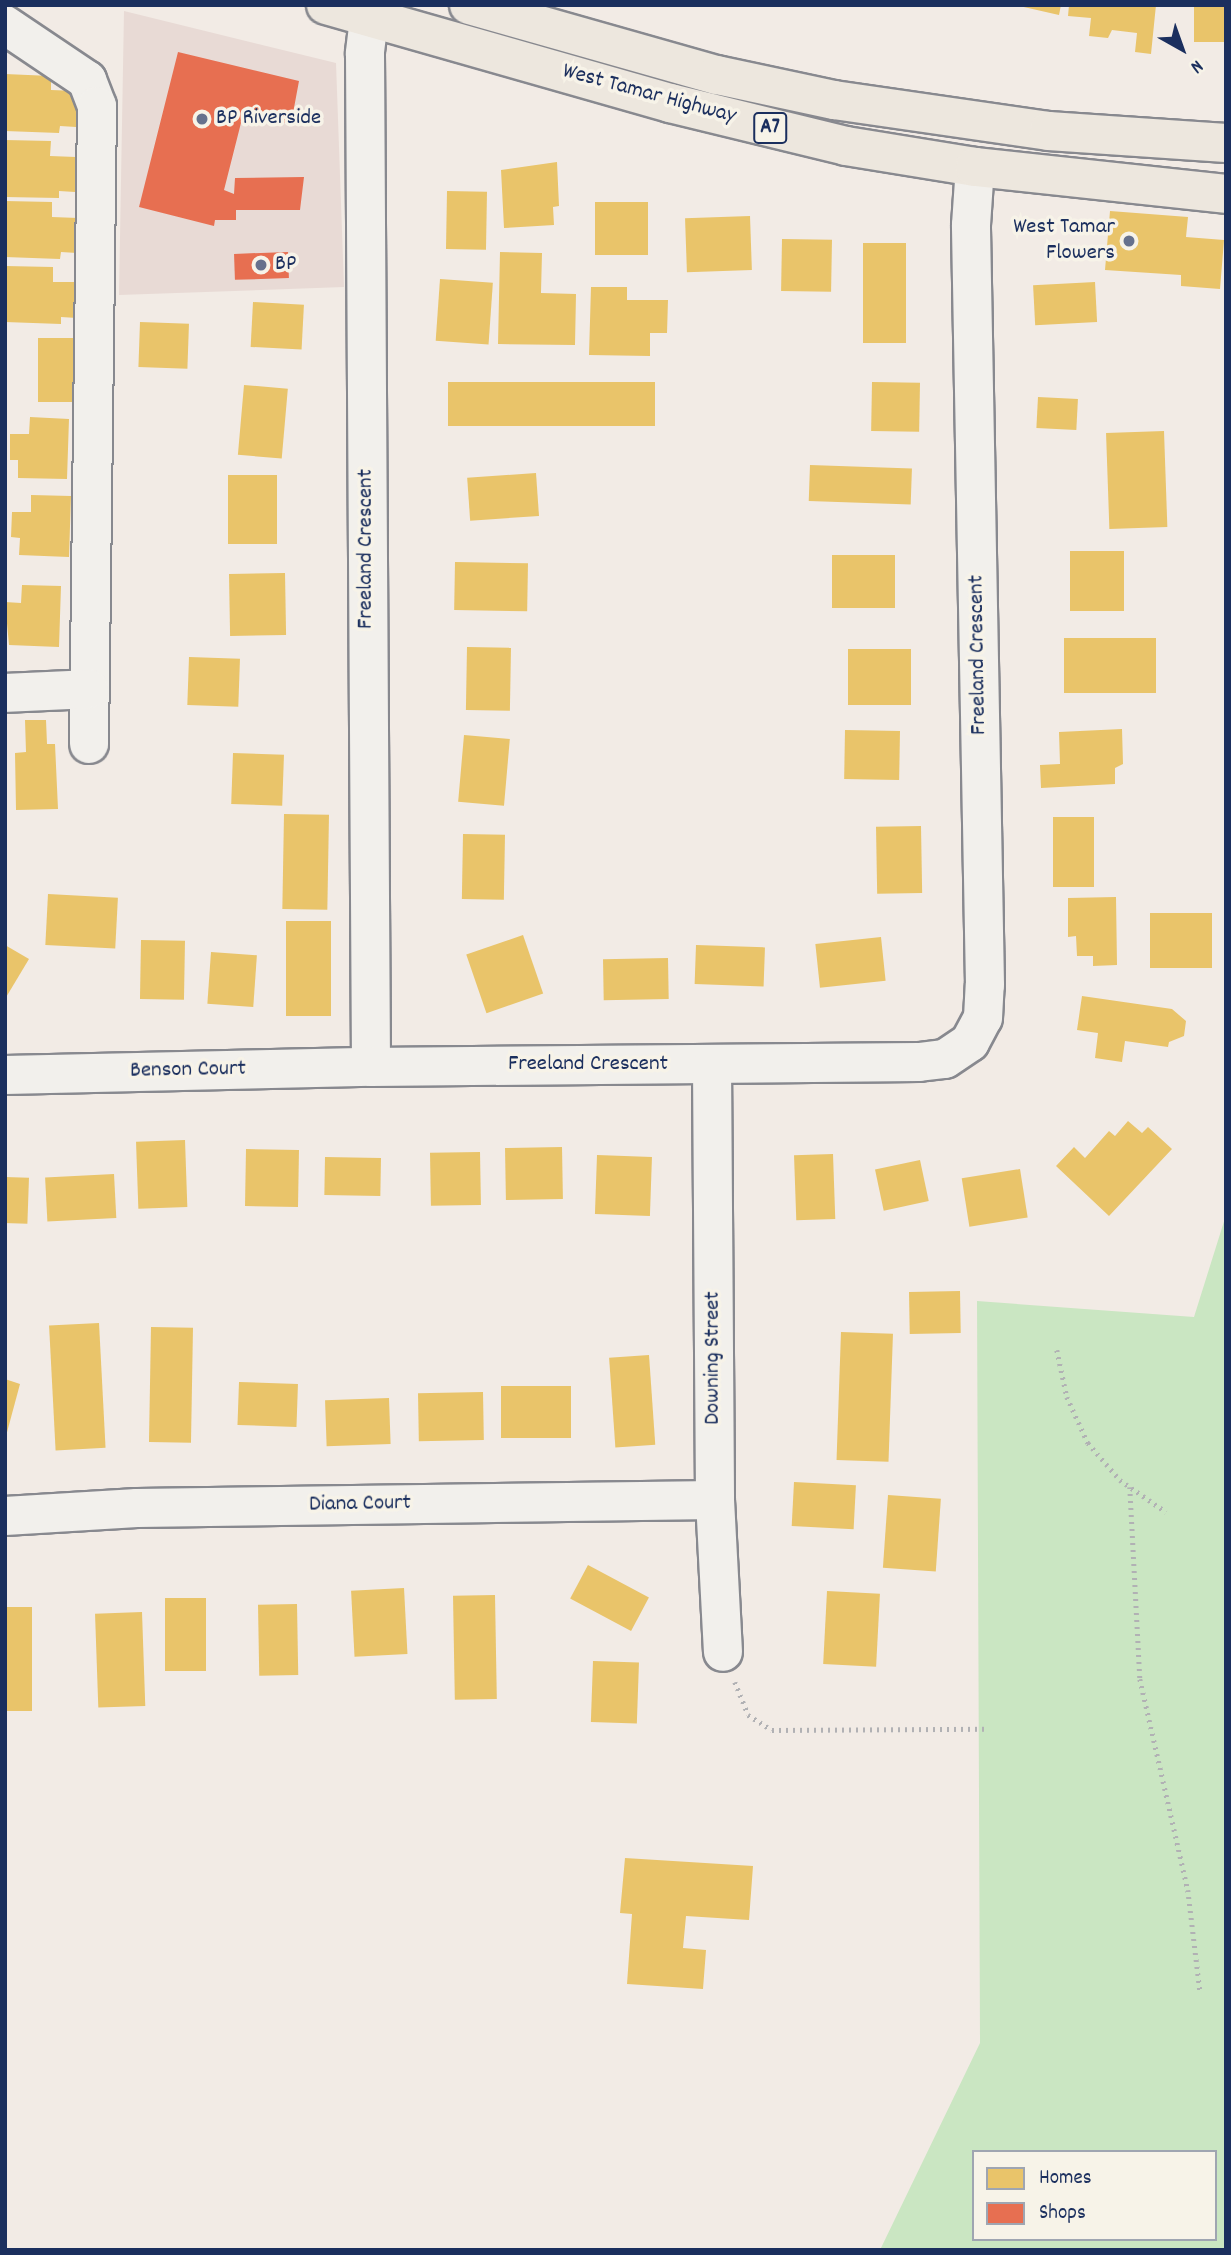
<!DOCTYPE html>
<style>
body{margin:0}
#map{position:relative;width:1231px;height:2255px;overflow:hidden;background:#f2ebe5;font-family:Dekko,sans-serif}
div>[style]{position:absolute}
.built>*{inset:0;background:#e8dad5}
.green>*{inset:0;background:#cae6c2}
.homes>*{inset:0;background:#e9c46a;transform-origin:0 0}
.shops>*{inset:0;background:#e76f51;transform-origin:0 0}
.path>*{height:4.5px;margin-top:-2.25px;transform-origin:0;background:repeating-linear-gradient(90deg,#b1b1b4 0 2px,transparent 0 7px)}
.roads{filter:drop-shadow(2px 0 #88898f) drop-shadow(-2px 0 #88898f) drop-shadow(0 2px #88898f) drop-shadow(0 -2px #88898f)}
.minor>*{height:38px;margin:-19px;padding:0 19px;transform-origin:19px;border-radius:19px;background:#f2f0ec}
.highway>*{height:38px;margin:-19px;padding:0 19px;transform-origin:19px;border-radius:19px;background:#ede7de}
.dots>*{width:19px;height:19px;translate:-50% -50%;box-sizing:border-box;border:4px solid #f7f3e8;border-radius:50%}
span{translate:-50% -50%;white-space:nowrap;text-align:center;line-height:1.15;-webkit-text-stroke:7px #f7f3e8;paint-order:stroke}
.shield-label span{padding:2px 5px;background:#f7f3e8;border:2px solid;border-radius:5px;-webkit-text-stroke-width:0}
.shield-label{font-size:21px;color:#1b2f5e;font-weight:700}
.street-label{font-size:23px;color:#1b2f5e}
.poi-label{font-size:23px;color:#1b2f5e}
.left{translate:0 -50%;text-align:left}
.right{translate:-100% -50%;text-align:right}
.frame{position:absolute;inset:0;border:7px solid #1b2f5e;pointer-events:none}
.legend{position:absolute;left:972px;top:2150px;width:245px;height:91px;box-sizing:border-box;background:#f7f3e8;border:2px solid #9fa5b1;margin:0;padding:9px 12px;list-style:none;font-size:21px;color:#1b2f5e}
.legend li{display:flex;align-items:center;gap:14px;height:35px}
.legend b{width:35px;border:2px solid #9fa5b1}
.north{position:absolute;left:1147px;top:14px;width:70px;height:70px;-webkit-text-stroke:5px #f7f3e8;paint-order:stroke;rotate:140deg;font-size:19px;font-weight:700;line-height:28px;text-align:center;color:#1b2f5e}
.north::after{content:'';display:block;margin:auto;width:24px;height:32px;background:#1b2f5e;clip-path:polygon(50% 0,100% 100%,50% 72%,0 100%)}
</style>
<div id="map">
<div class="built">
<i style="clip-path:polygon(124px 11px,336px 63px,344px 287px,119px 295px)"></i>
</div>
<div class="green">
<i style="clip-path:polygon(evenodd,1226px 1215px,1226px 2250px,880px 2250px,980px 2043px,977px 1301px,1194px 1317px,1226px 1215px,974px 2152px,1215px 2152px,1215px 2239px,974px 2239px,974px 2152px)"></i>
</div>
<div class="homes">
<i style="clip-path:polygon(1015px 5px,1061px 5px,1059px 15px)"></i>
<i style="clip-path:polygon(1069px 5px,1156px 5px,1151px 54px,1135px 52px,1137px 33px,1112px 30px,1108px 38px,1089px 36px,1091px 18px,1068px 16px)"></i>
<i style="left:1194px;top:5px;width:32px;height:37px"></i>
<i style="clip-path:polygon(5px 74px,51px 76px,51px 90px,77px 91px,76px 127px,60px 126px,59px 133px,5px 131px)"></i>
<i style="clip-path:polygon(5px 140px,51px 141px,50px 156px,76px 157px,75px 192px,59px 191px,59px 198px,5px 197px)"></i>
<i style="clip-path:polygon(557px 162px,559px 206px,553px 207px,554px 225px,504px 228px,501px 170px)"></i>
<i style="left:447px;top:191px;width:40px;height:58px;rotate:1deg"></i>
<i style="clip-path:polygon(5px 201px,52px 202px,52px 217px,78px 218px,77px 253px,61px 252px,60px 259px,5px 257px)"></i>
<i style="left:648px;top:202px;width:53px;height:53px;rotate:90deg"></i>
<i style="clip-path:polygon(1110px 211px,1188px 217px,1186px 237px,1224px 240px,1220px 289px,1181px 286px,1181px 275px,1105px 270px)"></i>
<i style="left:750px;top:216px;width:54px;height:65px;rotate:88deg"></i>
<i style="left:782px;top:239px;width:50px;height:52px;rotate:1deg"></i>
<i style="left:863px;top:243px;width:43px;height:100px"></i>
<i style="clip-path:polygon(500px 252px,542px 253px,541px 293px,576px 294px,575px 345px,498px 344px)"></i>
<i style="clip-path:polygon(5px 266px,53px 267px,53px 282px,78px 282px,77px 318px,61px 317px,61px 324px,5px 322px)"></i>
<i style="left:440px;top:279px;width:53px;height:62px;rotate:4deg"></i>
<i style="left:1095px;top:282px;width:40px;height:62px;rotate:87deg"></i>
<i style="clip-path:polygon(591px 287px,627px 287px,627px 300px,668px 300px,667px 333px,650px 333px,650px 356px,589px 355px)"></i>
<i style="left:253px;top:302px;width:51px;height:45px;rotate:3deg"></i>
<i style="left:140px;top:322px;width:49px;height:45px;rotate:2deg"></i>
<i style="left:78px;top:338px;width:64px;height:40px;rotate:90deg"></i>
<i style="left:448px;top:382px;width:207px;height:44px"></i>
<i style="left:872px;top:382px;width:48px;height:49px;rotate:1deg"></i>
<i style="left:244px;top:385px;width:44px;height:70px;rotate:5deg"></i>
<i style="left:1038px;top:397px;width:40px;height:31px;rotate:3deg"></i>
<i style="clip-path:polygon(30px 417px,69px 419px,67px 479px,18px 478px,18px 460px,10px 460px,10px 434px,29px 434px)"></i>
<i style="left:1164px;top:431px;width:96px;height:58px;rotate:88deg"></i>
<i style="left:810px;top:465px;width:102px;height:36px;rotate:2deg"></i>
<i style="left:536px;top:473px;width:43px;height:69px;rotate:86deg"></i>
<i style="left:228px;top:475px;width:49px;height:69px"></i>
<i style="clip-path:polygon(31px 495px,71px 496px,69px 557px,19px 555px,20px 538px,11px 537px,12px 512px,31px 512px)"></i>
<i style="left:1070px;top:551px;width:54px;height:60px"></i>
<i style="left:895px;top:555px;width:53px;height:63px;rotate:90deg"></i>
<i style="left:455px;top:562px;width:73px;height:48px;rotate:1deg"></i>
<i style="left:285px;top:573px;width:62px;height:56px;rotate:89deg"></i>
<i style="clip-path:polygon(22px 585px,61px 586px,59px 647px,9px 645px,5px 602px,21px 603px)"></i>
<i style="left:1064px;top:638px;width:92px;height:55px"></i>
<i style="left:467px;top:647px;width:44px;height:63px;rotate:1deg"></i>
<i style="left:848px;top:649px;width:63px;height:56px"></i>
<i style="left:189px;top:657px;width:51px;height:48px;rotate:2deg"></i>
<i style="clip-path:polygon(25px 720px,46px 720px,47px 744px,55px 744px,58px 809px,16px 810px,15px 753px,26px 752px)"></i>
<i style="clip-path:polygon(1122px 729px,1123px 764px,1115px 768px,1115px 784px,1041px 788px,1040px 765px,1060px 764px,1059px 732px)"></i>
<i style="left:845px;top:730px;width:55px;height:49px;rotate:1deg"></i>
<i style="left:464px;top:735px;width:46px;height:67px;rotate:5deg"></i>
<i style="left:233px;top:753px;width:51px;height:51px;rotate:2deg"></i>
<i style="left:284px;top:814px;width:45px;height:95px;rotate:1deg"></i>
<i style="left:1053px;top:817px;width:41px;height:70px"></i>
<i style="left:921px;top:826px;width:67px;height:45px;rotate:89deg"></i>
<i style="left:463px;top:834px;width:42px;height:65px;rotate:1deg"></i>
<i style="left:48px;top:894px;width:70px;height:51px;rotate:3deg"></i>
<i style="clip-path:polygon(1116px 897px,1117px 965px,1093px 966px,1093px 956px,1077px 956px,1076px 936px,1068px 937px,1068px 898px)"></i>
<i style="left:1150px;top:913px;width:62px;height:55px"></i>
<i style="left:286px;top:921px;width:45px;height:95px"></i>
<i style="left:523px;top:935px;width:62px;height:60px;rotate:71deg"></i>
<i style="left:881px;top:937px;width:44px;height:66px;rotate:84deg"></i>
<i style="left:141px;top:940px;width:44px;height:59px;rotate:1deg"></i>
<i style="clip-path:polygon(5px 945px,29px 959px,5px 999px)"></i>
<i style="left:696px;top:945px;width:69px;height:39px;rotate:2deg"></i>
<i style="left:211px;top:952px;width:46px;height:52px;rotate:4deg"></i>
<i style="left:668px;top:958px;width:41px;height:65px;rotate:89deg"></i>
<i style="clip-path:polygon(1082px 996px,1172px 1009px,1186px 1021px,1184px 1036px,1169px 1042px,1168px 1047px,1125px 1041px,1122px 1062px,1095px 1058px,1098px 1033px,1077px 1030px)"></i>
<i style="clip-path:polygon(1128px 1121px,1142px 1133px,1148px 1127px,1172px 1149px,1109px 1216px,1056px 1166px,1074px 1147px,1085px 1158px,1109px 1131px,1115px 1136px)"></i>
<i style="left:185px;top:1140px;width:67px;height:49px;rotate:88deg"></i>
<i style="left:562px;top:1147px;width:52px;height:57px;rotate:89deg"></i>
<i style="left:246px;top:1149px;width:53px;height:57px;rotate:1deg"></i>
<i style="left:480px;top:1152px;width:53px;height:50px;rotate:89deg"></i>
<i style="left:833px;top:1154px;width:65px;height:39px;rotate:88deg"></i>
<i style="left:597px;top:1155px;width:55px;height:59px;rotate:2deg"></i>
<i style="left:325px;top:1157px;width:56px;height:38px;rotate:1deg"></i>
<i style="left:920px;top:1160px;width:42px;height:46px;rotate:78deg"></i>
<i style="left:1020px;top:1169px;width:49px;height:59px;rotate:81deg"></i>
<i style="left:114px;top:1174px;width:44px;height:69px;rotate:87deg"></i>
<i style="left:5px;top:1177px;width:24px;height:46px;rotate:2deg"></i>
<i style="left:960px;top:1291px;width:42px;height:51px;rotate:89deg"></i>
<i style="left:99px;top:1323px;width:125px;height:50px;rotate:87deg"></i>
<i style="left:151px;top:1327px;width:42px;height:115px;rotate:1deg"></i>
<i style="left:841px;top:1332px;width:52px;height:128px;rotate:2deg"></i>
<i style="left:649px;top:1355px;width:90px;height:40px;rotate:86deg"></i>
<i style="clip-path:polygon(5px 1379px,20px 1384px,6px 1436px,5px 1435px)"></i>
<i style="left:239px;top:1382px;width:59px;height:43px;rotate:2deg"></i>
<i style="left:501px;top:1386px;width:70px;height:52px"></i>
<i style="left:483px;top:1392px;width:48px;height:65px;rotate:89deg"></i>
<i style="left:389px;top:1398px;width:46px;height:64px;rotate:88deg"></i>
<i style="left:794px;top:1482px;width:62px;height:44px;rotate:3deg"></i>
<i style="left:888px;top:1495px;width:53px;height:73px;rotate:4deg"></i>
<i style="left:588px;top:1565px;width:69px;height:38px;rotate:28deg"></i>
<i style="left:404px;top:1588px;width:66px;height:53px;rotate:87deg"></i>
<i style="left:827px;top:1591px;width:53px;height:73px;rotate:3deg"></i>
<i style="left:495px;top:1595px;width:104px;height:42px;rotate:89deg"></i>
<i style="left:206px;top:1598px;width:73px;height:41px;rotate:90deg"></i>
<i style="left:297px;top:1604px;width:71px;height:39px;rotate:89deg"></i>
<i style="left:5px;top:1607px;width:27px;height:104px"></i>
<i style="left:142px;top:1612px;width:94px;height:47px;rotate:88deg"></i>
<i style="left:593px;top:1661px;width:46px;height:61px;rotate:2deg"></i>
<i style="clip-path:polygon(625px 1858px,753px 1866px,749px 1920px,686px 1916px,683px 1948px,706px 1950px,703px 1989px,627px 1984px,632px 1914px,620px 1913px)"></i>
</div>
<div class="shops">
<i style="clip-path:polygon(178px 52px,299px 81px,291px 124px,243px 115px,224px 190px,234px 194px,235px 178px,304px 177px,300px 210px,236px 210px,236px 220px,215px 220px,214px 226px,139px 207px)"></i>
<i style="left:288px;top:252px;width:26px;height:54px;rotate:88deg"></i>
</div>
<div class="path">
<i style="left:1057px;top:1350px;width:48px;rotate:78deg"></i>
<i style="left:1067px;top:1397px;width:51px;rotate:65.5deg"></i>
<i style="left:1088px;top:1443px;width:49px;rotate:49.1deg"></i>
<i style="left:1120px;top:1480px;width:56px;rotate:34.8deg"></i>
<i style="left:1130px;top:1487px;width:192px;rotate:87deg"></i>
<i style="left:1140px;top:1679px;width:216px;rotate:77.2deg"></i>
<i style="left:1188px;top:1890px;width:102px;rotate:83.2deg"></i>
<i style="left:735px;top:1682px;width:35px;rotate:68deg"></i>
<i style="left:748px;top:1715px;width:28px;rotate:32deg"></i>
<i style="left:772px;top:1730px;width:216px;rotate:-0.3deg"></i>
</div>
<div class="roads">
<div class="minor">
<i style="left:369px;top:19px;width:35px;rotate:97deg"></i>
<i style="left:365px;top:54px;width:1013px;rotate:89.66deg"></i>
<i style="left:371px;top:1067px;width:548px;rotate:-0.52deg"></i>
<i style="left:919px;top:1062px;width:26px;rotate:-7deg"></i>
<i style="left:945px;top:1059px;width:30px;rotate:-34deg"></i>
<i style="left:970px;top:1042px;width:27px;rotate:-62deg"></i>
<i style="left:983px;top:1018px;width:33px;rotate:-87deg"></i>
<i style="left:985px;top:985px;width:760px;rotate:-91.06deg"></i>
<i style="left:971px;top:225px;width:58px;rotate:-86.1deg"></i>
<i style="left:5px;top:25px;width:99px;rotate:33.9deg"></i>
<i style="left:87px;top:80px;width:28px;rotate:69deg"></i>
<i style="left:97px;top:106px;width:638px;rotate:90.72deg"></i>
<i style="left:5px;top:693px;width:84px;rotate:-2.7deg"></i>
<i style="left:712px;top:1065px;width:435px;rotate:89.6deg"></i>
<i style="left:715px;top:1500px;width:152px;rotate:87deg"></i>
<i style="left:5px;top:1075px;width:366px;rotate:-1.3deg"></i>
<i style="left:5px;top:1516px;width:132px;rotate:-3.5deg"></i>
<i style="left:137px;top:1508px;width:578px;rotate:-0.79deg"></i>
</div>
<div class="highway">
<i style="left:326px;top:5px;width:358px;rotate:15.9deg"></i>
<i style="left:670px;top:103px;width:181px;rotate:13.7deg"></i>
<i style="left:846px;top:146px;width:131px;rotate:9.2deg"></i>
<i style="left:975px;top:167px;width:252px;rotate:6.1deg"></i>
<i style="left:469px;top:5px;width:258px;rotate:15.8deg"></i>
<i style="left:717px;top:75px;width:120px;rotate:12.1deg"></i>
<i style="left:834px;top:100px;width:217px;rotate:8.2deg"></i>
<i style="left:1049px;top:131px;width:177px;rotate:3.9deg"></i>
</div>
</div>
<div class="dots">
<i style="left:202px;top:119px;background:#66718d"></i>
<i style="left:1129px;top:241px;background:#66718d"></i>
<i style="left:261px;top:265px;background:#66718d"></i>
</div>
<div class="shield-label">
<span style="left:770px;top:128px">A7</span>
</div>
<div class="street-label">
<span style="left:649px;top:95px;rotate:15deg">West Tamar Highway</span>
<span style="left:367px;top:549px;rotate:-90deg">Freeland Crescent</span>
<span style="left:979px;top:655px;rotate:-91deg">Freeland Crescent</span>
<span style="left:588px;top:1065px">Freeland Crescent</span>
<span style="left:188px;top:1071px;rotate:-1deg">Benson Court</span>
<span style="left:714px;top:1358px;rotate:-90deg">Downing Street</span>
<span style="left:360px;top:1505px;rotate:-1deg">Diana Court</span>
</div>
<div class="poi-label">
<span class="left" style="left:216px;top:119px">BP Riverside</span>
<span class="right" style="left:1115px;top:241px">West Tamar<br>Flowers</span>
<span class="left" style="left:275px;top:265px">BP</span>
</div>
<div class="frame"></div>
<ul class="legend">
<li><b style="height:19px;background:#e9c46a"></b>Homes</li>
<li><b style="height:19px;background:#e76f51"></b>Shops</li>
</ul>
<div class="north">N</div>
</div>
